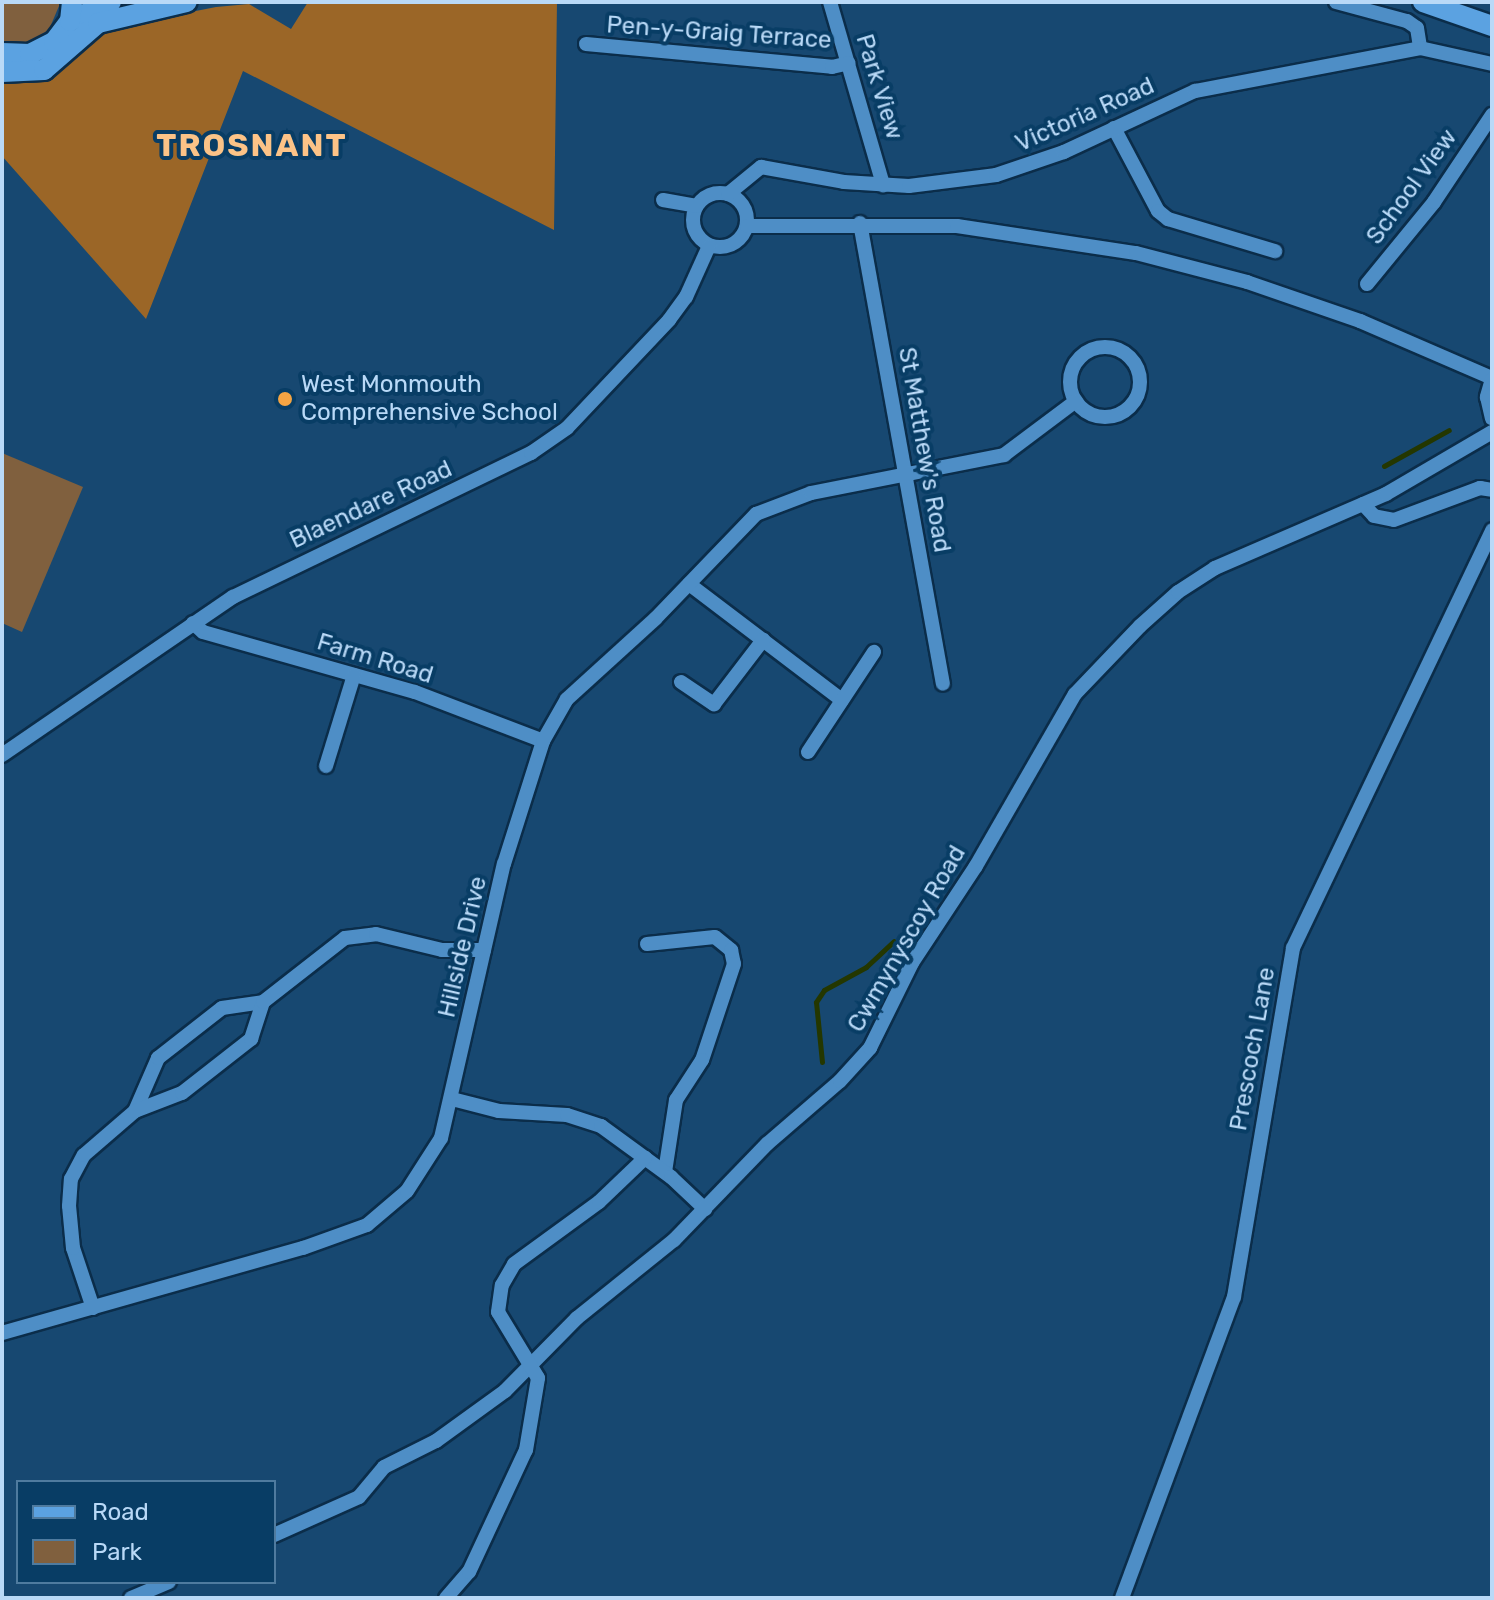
<!DOCTYPE html>
<style>
body{margin:0}
#map{position:relative;width:1494px;height:1600px;overflow:hidden;background:#174871;font-family:Rubik,sans-serif}
div>[style]{position:absolute}
.green>*{inset:0;background:#80603e}
.forest>*{inset:0;background:#9b6627}
.stream>*{height:5px;margin:-2.5px;padding:0 2.5px;transform-origin:2.5px;border-radius:2.5px;background:#243700}
.roads{filter:drop-shadow(2px 0 #0b2d4a) drop-shadow(-2px 0 #0b2d4a) drop-shadow(0 2px #0b2d4a) drop-shadow(0 -2px #0b2d4a)}
.minor>*{height:14px;margin:-7px;padding:0 7px;transform-origin:7px;border-radius:7px;background:#4e8ec6}
.minor>.ring{margin:-7px;padding:0;box-sizing:content-box;background:none;border:14px solid #4e8ec6;border-radius:50%}
.major>*{height:20px;margin:-10px;padding:0 10px;transform-origin:10px;border-radius:10px;background:#5ba2e1}
.dots>*{width:22px;height:22px;translate:-50% -50%;box-sizing:border-box;border:4px solid #083d65;border-radius:50%}
span{translate:-50% -50%;white-space:nowrap;text-align:center;line-height:1.15;-webkit-text-stroke:8px #083d65;paint-order:stroke}
.street-label{font-size:24px;color:#b9d9f7}
.poi-label{font-size:24px;color:#b9d9f7}
.left{translate:0 -50%;text-align:left}
.district-label{font-size:32px;color:#fbc387;font-weight:700;letter-spacing:2px}
.frame{position:absolute;inset:0;border:4px solid #b9d9f7;pointer-events:none}
.legend{position:absolute;left:16px;top:1480px;width:260px;height:104px;box-sizing:border-box;background:#083d65;border:2px solid #4f7b9f;margin:0;padding:10px 14px;list-style:none;font-size:24px;color:#b9d9f7}
.legend li{display:flex;align-items:center;gap:16px;height:40px}
.legend b{width:40px;border:2px solid #4f7b9f}
</style>
<div id="map">
<div class="green">
<i style="clip-path:polygon(2px 2px,59px 2px,59px 6px,48px 32px,38px 40px,11px 45px,2px 42px)"></i>
<i style="clip-path:polygon(2px 453px,83px 487px,22px 632px,2px 623px)"></i>
</div>
<div class="forest">
<i style="clip-path:polygon(308px 2px,557px 2px,554px 230px,243px 71px,146px 319px,2px 156px,2px 72px,63px 58px,115px 27px,216px 7px,249px 4px,291px 29px)"></i>
</div>
<div class="stream">
<i style="left:1384px;top:466px;width:74px;rotate:-29deg"></i>
<i style="left:822px;top:1062px;width:60px;rotate:-95.7deg"></i>
<i style="left:816px;top:1002px;width:14px;rotate:-56deg"></i>
<i style="left:824px;top:990px;width:48px;rotate:-28.7deg"></i>
<i style="left:866px;top:967px;width:38px;rotate:-43deg"></i>
</div>
<div class="roads">
<div class="minor">
<i style="left:830px;top:2px;width:191px;rotate:73.8deg"></i>
<i style="left:1336px;top:2px;width:73px;rotate:15deg"></i>
<i style="left:1407px;top:21px;width:12px;rotate:35deg"></i>
<i style="left:1417px;top:28px;width:20px;rotate:81deg"></i>
<i style="left:1420px;top:48px;width:74px;rotate:12.5deg"></i>
<i style="left:586px;top:44px;width:247px;rotate:5.3deg"></i>
<i style="left:832px;top:67px;width:17px;rotate:-13deg"></i>
<i style="left:1114px;top:128px;width:94px;rotate:62.1deg"></i>
<i style="left:1158px;top:211px;width:13px;rotate:39deg"></i>
<i style="left:1168px;top:219px;width:112px;rotate:16.7deg"></i>
<i class="ring" style="left:693px;top:193px;width:40px;height:40px"></i>
<i style="left:728px;top:194px;width:43px;rotate:-39.3deg"></i>
<i style="left:761px;top:167px;width:84px;rotate:10.2deg"></i>
<i style="left:844px;top:182px;width:65px;rotate:3.5deg"></i>
<i style="left:909px;top:186px;width:88px;rotate:-7.2deg"></i>
<i style="left:996px;top:175px;width:72px;rotate:-18.7deg"></i>
<i style="left:1064px;top:152px;width:145px;rotate:-25deg"></i>
<i style="left:1195px;top:91px;width:229px;rotate:-10.8deg"></i>
<i style="left:663px;top:200px;width:34px;rotate:10deg"></i>
<i style="left:860px;top:223px;width:468px;rotate:79.8deg"></i>
<i style="left:747px;top:226px;width:210px"></i>
<i style="left:957px;top:226px;width:181px;rotate:8.6deg"></i>
<i style="left:1136px;top:253px;width:115px;rotate:14.6deg"></i>
<i style="left:1247px;top:282px;width:120px;rotate:19deg"></i>
<i style="left:1360px;top:321px;width:144px;rotate:23.4deg"></i>
<i style="left:1367px;top:284px;width:106px;rotate:-50.7deg"></i>
<i style="left:1434px;top:202px;width:105px;rotate:-56.3deg"></i>
<i class="ring" style="left:1070px;top:347px;width:56px;height:56px"></i>
<i style="left:1492px;top:379px;width:19px;rotate:106deg"></i>
<i style="left:1487px;top:397px;width:22px;rotate:77deg"></i>
<i style="left:1363px;top:504px;width:16px;rotate:47deg"></i>
<i style="left:1374px;top:516px;width:20px;rotate:11deg"></i>
<i style="left:1394px;top:520px;width:92px;rotate:-20.4deg"></i>
<i style="left:1480px;top:488px;width:12px;rotate:9deg"></i>
<i style="left:689px;top:584px;width:192px;rotate:37.2deg"></i>
<i style="left:193px;top:623px;width:13px;rotate:42deg"></i>
<i style="left:203px;top:632px;width:220px;rotate:15.8deg"></i>
<i style="left:415px;top:692px;width:137px;rotate:20.9deg"></i>
<i style="left:681px;top:682px;width:40px;rotate:34deg"></i>
<i style="left:714px;top:704px;width:81px;rotate:-52.6deg"></i>
<i style="left:808px;top:752px;width:120px;rotate:-56.6deg"></i>
<i style="left:2px;top:755px;width:280px;rotate:-34.4deg"></i>
<i style="left:233px;top:597px;width:331px;rotate:-25.8deg"></i>
<i style="left:531px;top:453px;width:44px;rotate:-34.8deg"></i>
<i style="left:567px;top:428px;width:149px;rotate:-46.6deg"></i>
<i style="left:669px;top:320px;width:29px;rotate:-54deg"></i>
<i style="left:686px;top:297px;width:56px;rotate:-65.7deg"></i>
<i style="left:326px;top:766px;width:95px;rotate:-72.9deg"></i>
<i style="left:647px;top:944px;width:68px;rotate:-5.9deg"></i>
<i style="left:715px;top:937px;width:21px;rotate:39deg"></i>
<i style="left:731px;top:950px;width:14px;rotate:78deg"></i>
<i style="left:734px;top:964px;width:101px;rotate:108.4deg"></i>
<i style="left:702px;top:1060px;width:48px;rotate:123deg"></i>
<i style="left:676px;top:1100px;width:73px;rotate:98.7deg"></i>
<i style="left:452px;top:1099px;width:49px;rotate:14.3deg"></i>
<i style="left:499px;top:1111px;width:68px;rotate:3.4deg"></i>
<i style="left:567px;top:1115px;width:36px;rotate:18deg"></i>
<i style="left:601px;top:1126px;width:87px;rotate:36.1deg"></i>
<i style="left:671px;top:1177px;width:47px;rotate:43.3deg"></i>
<i style="left:135px;top:1111px;width:58px;rotate:-66.5deg"></i>
<i style="left:158px;top:1058px;width:81px;rotate:-38deg"></i>
<i style="left:222px;top:1008px;width:41px;rotate:-8.3deg"></i>
<i style="left:93px;top:1308px;width:63px;rotate:-108.4deg"></i>
<i style="left:73px;top:1248px;width:42px;rotate:-95.4deg"></i>
<i style="left:69px;top:1206px;width:27px;rotate:-86deg"></i>
<i style="left:71px;top:1179px;width:27px;rotate:-62deg"></i>
<i style="left:84px;top:1155px;width:67px;rotate:-40.8deg"></i>
<i style="left:135px;top:1111px;width:50px;rotate:-21deg"></i>
<i style="left:182px;top:1093px;width:88px;rotate:-38deg"></i>
<i style="left:251px;top:1039px;width:39px;rotate:-72deg"></i>
<i style="left:263px;top:1002px;width:104px;rotate:-38deg"></i>
<i style="left:345px;top:938px;width:31px;rotate:-7deg"></i>
<i style="left:376px;top:934px;width:68px;rotate:13.6deg"></i>
<i style="left:442px;top:950px;width:42px"></i>
<i style="left:2px;top:1333px;width:313px;rotate:-15.8deg"></i>
<i style="left:303px;top:1248px;width:68px;rotate:-19.8deg"></i>
<i style="left:367px;top:1225px;width:52px;rotate:-40.4deg"></i>
<i style="left:407px;top:1191px;width:63px;rotate:-57.3deg"></i>
<i style="left:441px;top:1138px;width:281px;rotate:-77.1deg"></i>
<i style="left:504px;top:864px;width:129px;rotate:-72.4deg"></i>
<i style="left:543px;top:741px;width:48px;rotate:-60.3deg"></i>
<i style="left:567px;top:699px;width:119px;rotate:-42.3deg"></i>
<i style="left:655px;top:619px;width:146px;rotate:-46.1deg"></i>
<i style="left:756px;top:514px;width:59px;rotate:-20.9deg"></i>
<i style="left:811px;top:493px;width:197px;rotate:-11.1deg"></i>
<i style="left:1004px;top:455px;width:90px;rotate:-36.9deg"></i>
<i style="left:274px;top:1535px;width:93px;rotate:-24.1deg"></i>
<i style="left:359px;top:1497px;width:39px;rotate:-50deg"></i>
<i style="left:384px;top:1467px;width:58px;rotate:-26.6deg"></i>
<i style="left:436px;top:1441px;width:85px;rotate:-35.9deg"></i>
<i style="left:505px;top:1391px;width:103px;rotate:-45.4deg"></i>
<i style="left:577px;top:1318px;width:124px;rotate:-38.8deg"></i>
<i style="left:674px;top:1240px;width:134px;rotate:-45.9deg"></i>
<i style="left:767px;top:1144px;width:96px;rotate:-40.8deg"></i>
<i style="left:840px;top:1081px;width:45px;rotate:-47.7deg"></i>
<i style="left:870px;top:1048px;width:95px;rotate:-63.7deg"></i>
<i style="left:912px;top:963px;width:116px;rotate:-56.6deg"></i>
<i style="left:976px;top:866px;width:198px;rotate:-60.1deg"></i>
<i style="left:1075px;top:694px;width:94px;rotate:-46.3deg"></i>
<i style="left:1140px;top:626px;width:51px;rotate:-41.8deg"></i>
<i style="left:1178px;top:592px;width:44px;rotate:-33deg"></i>
<i style="left:1215px;top:568px;width:186px;rotate:-23.4deg"></i>
<i style="left:1386px;top:494px;width:123px;rotate:-30.3deg"></i>
<i style="left:131px;top:1598px;width:41px;rotate:-22.8deg"></i>
<i style="left:446px;top:1598px;width:35px;rotate:-49deg"></i>
<i style="left:469px;top:1572px;width:135px;rotate:-65deg"></i>
<i style="left:526px;top:1450px;width:73px;rotate:-80.5deg"></i>
<i style="left:538px;top:1378px;width:77px;rotate:-121.2deg"></i>
<i style="left:498px;top:1312px;width:27px;rotate:-82deg"></i>
<i style="left:502px;top:1285px;width:24px;rotate:-60deg"></i>
<i style="left:514px;top:1264px;width:105px;rotate:-36.1deg"></i>
<i style="left:599px;top:1202px;width:64px;rotate:-43.7deg"></i>
<i style="left:1122px;top:1598px;width:321px;rotate:-69.6deg"></i>
<i style="left:1234px;top:1297px;width:354px;rotate:-80.4deg"></i>
<i style="left:1293px;top:948px;width:463px;rotate:-64.5deg"></i>
</div>
<div class="major">
<i style="left:1423px;top:2px;width:73px;rotate:19.2deg"></i>
<i style="left:70px;top:21px;width:45px;rotate:-24.9deg"></i>
<i style="left:2px;top:53px;width:28px;rotate:2deg"></i>
<i style="left:30px;top:54px;width:27px;rotate:-27deg"></i>
<i style="left:54px;top:42px;width:26px;rotate:-53deg"></i>
<i style="left:70px;top:21px;width:19px;rotate:-84deg"></i>
<i style="left:2px;top:72px;width:42px;rotate:-2.7deg"></i>
<i style="left:44px;top:70px;width:72px;rotate:-41deg"></i>
<i style="left:98px;top:23px;width:91px;rotate:-13.3deg"></i>
</div>
</div>
<div class="dots">
<i style="left:285px;top:399px;background:#f4a443"></i>
</div>
<div class="street-label">
<span style="left:719px;top:33px;rotate:4deg">Pen-y-Graig Terrace</span>
<span style="left:879px;top:87px;rotate:73deg">Park View</span>
<span style="left:1085px;top:115px;rotate:-24deg">Victoria Road</span>
<span style="left:1412px;top:187px;rotate:-54deg">School View</span>
<span style="left:924px;top:450px;rotate:80deg">St Matthew's Road</span>
<span style="left:371px;top:505px;rotate:-25deg">Blaendare Road</span>
<span style="left:375px;top:659px;rotate:17deg">Farm Road</span>
<span style="left:907px;top:939px;rotate:-60deg">Cwmynyscoy Road</span>
<span style="left:463px;top:947px;rotate:-77deg">Hillside Drive</span>
<span style="left:1253px;top:1049px;rotate:-80deg">Prescoch Lane</span>
</div>
<div class="poi-label">
<span class="left" style="left:301px;top:399px">West Monmouth<br>Comprehensive School</span>
</div>
<div class="district-label">
<span style="left:252px;top:145px">TROSNANT</span>
</div>
<div class="frame"></div>
<ul class="legend">
<li><b style="height:10px;background:#5ba2e1"></b>Road</li>
<li><b style="height:22px;background:#80603e"></b>Park</li>
</ul>
</div>
